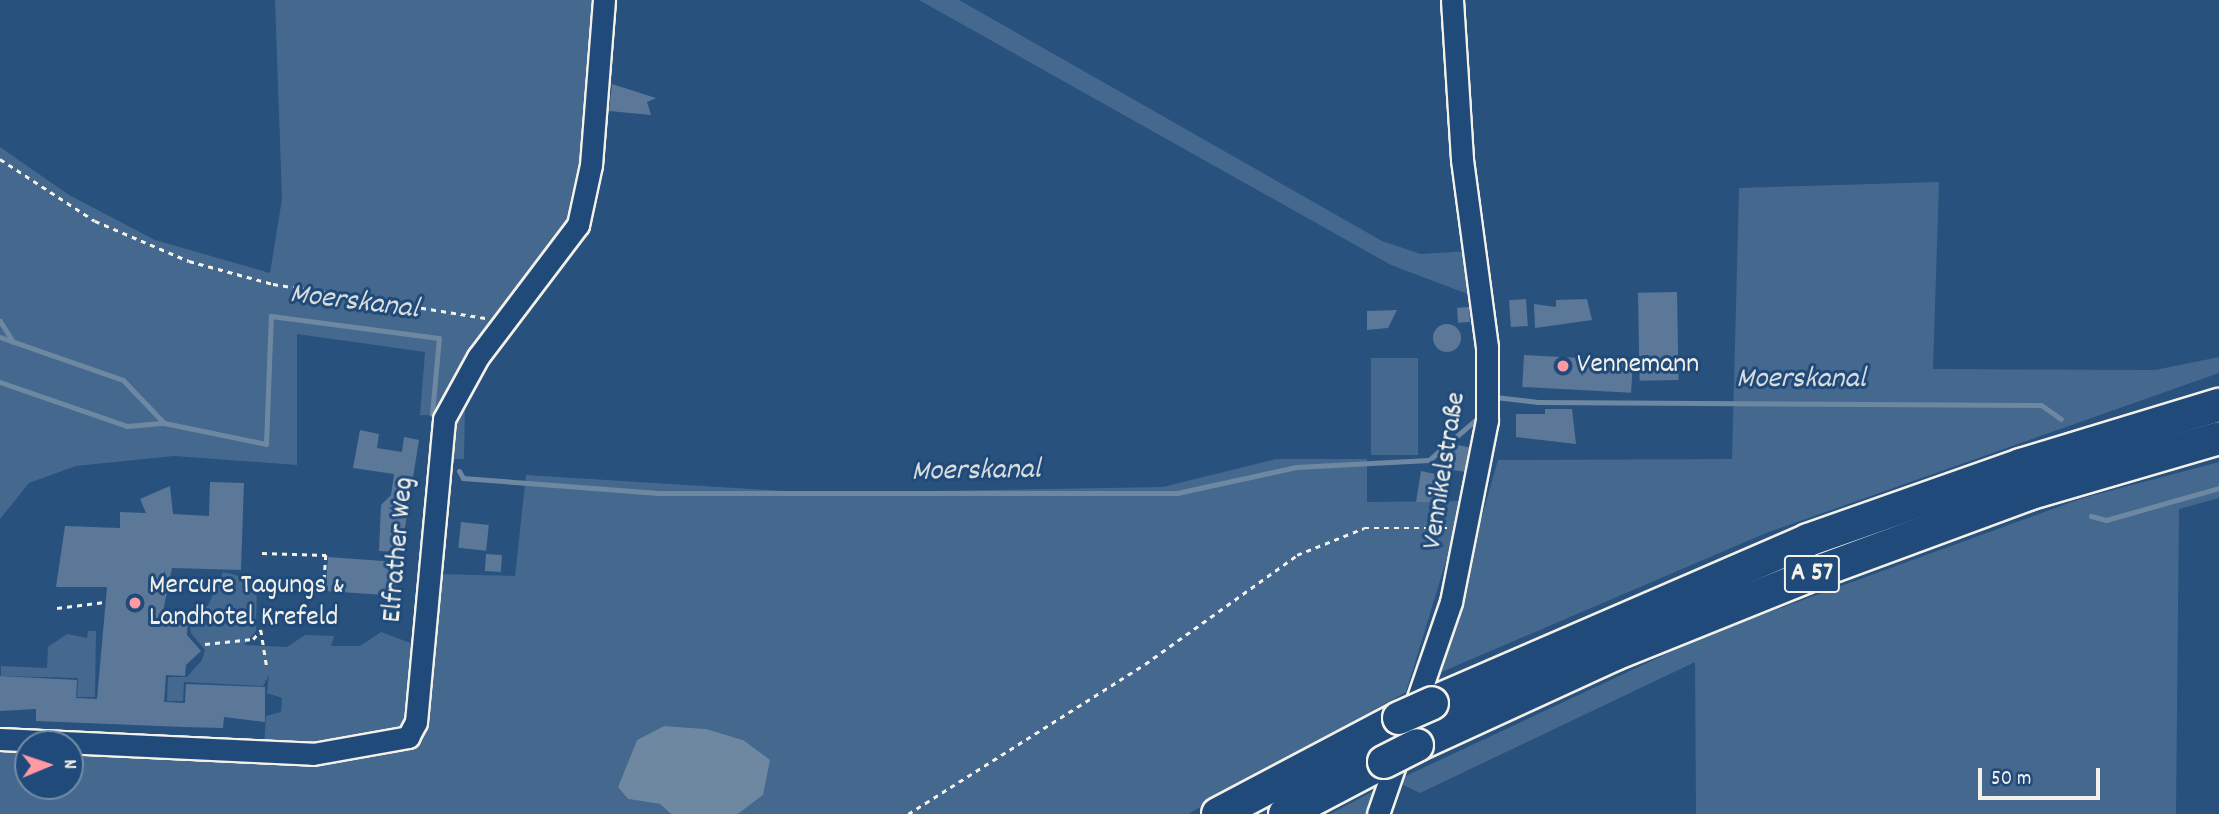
<!DOCTYPE html>
<meta charset="utf-8">
<style>
body{margin:0}
#map{position:relative;width:2219px;height:814px;overflow:hidden;background:#28517e;font-family:Dekko,sans-serif}
div>[style]{position:absolute}
.green>*{inset:0;background:#45688e;transform-origin:0 0}
.water>*{inset:0;background:#6e88a2}
.stream>*{height:5px;margin:-2.5px;padding:0 2.5px;transform-origin:2.5px;border-radius:2.5px;background:#6e88a2}
.building>*{inset:0;background:#5b7899;transform-origin:0 0}
.round{border-radius:50%}
.path>*{height:2.5px;margin-top:-1.25px;transform-origin:0;background:repeating-linear-gradient(90deg,#f4f1e8 0 5px,transparent 0 10px)}
.roads{filter:drop-shadow(2px 0 #f4f1e8) drop-shadow(-2px 0 #f4f1e8) drop-shadow(0 2px #f4f1e8) drop-shadow(0 -2px #f4f1e8)}
.minor>*{height:21px;margin:-10.5px;padding:0 10.5px;transform-origin:10.5px;border-radius:10.5px;background:#1f4a7a}
.highway>*{height:32px;margin:-16px;padding:0 16px;transform-origin:16px;border-radius:16px;background:#1f4a7a}
.bridges{filter:drop-shadow(2px 0 #f4f1e8) drop-shadow(-2px 0 #f4f1e8) drop-shadow(0 2px #f4f1e8) drop-shadow(0 -2px #f4f1e8)}
.highway-bridge>*{height:32px;margin:-16px;padding:0 16px;transform-origin:16px;border-radius:16px;background:#1f4a7a}
.dots>*{width:19px;height:19px;translate:-50% -50%;box-sizing:border-box;border:4px solid #1f4a7a;border-radius:50%}
span{translate:-50% -50%;white-space:nowrap;text-align:center;line-height:1.15;-webkit-text-stroke:6px #1f4a7a;paint-order:stroke}
.shield-label span{padding:2px 5px;background:#1f4a7a;border:2px solid;border-radius:5px;-webkit-text-stroke-width:0}
.shield-label{font-size:26px;color:#f4f1e8;font-weight:700}
.poi-label{font-size:28px;color:#f4f1e8}
.left{translate:0 -50%;text-align:left}
.street-label{font-size:28px;color:#f4f1e8}
.water-label{font-size:30px;color:#d9dcda;font-style:italic}
.north{position:absolute;left:14px;top:730px;width:70px;height:70px;box-sizing:border-box;background:#1f4a7a;border:2px solid #748da6;border-radius:50%;rotate:88deg;font-size:19px;font-weight:700;line-height:28px;text-align:center;color:#f4f1e8}
.north::after{content:'';display:block;margin:auto;width:24px;height:32px;background:#ff9aa2;clip-path:polygon(50% 0,100% 100%,50% 72%,0 100%)}
.scale{position:absolute;left:1978px;top:768px;width:122px;height:32px;box-sizing:border-box;border:4px solid #f4f1e8;border-top:0;padding-left:9px;font-size:21px;line-height:24px;white-space:nowrap;color:#f4f1e8;-webkit-text-stroke:5px #1f4a7a;paint-order:stroke}
</style>
<div id="map">
<div class="green">
<i style="clip-path:polygon(275px 0,601px 0,580px 206px,442px 416px,420px 415px,425px 352px,297px 334px,297px 465px,174px 456px,76px 466px,29px 483px,0 519px,0 147px,69px 195px,155px 240px,270px 273px,282px 199px)"></i>
<i style="clip-path:polygon(919px 0,959px 0,1382px 241px,1421px 254px,1470px 251px,1473px 296px,1391px 265px)"></i>
<i style="clip-path:polygon(599px 132px,595px 188px,585px 226px,564px 261px,476px 376px,465px 405px,464px 459px,441px 459px,462px 390px,581px 226px)"></i>
<i style="clip-path:polygon(1939px 182px,1933px 369px,2155px 370px,2219px 357px,2219px 373px,1766px 533px,1437px 674px,1498px 460px,1732px 459px,1739px 188px)"></i>
<i style="left:1371px;top:358px;width:47px;height:97px"></i>
<i style="clip-path:polygon(1276px 459px,1367px 459px,1367px 502px,1462px 501px,1458px 522px,1406px 692px,1188px 814px,738px 814px,763px 795px,743px 740px,706px 729px,664px 726px,637px 740px,618px 787px,628px 799px,660px 804px,671px 814px,0 814px,0 747px,28px 748px,28px 786px,70px 786px,70px 750px,403px 746px,436px 574px,515px 576px,526px 475px,818px 493px,1163px 487px)"></i>
<i style="clip-path:polygon(2219px 462px,2219px 498px,2179px 509px,2176px 814px,1696px 814px,1695px 662px,1420px 793px,1395px 781px,1709px 634px,2083px 498px)"></i>
<i style="clip-path:polygon(223px 572px,257px 580px,256px 631px,244px 645px,287px 647px,305px 635px,334px 636px,331px 646px,360px 646px,381px 632px,413px 644px,414px 702px,401px 737px,264px 748px,266px 716px,281px 712px,282px 698px,267px 693px,269px 675px,263px 686px,184px 682px,183px 701px,167px 701px,168px 677px,187px 677px,202px 660px,205px 650px,191px 633px,189px 616px,197px 605px,208px 606px)"></i>
<i style="clip-path:polygon(88px 631px,96px 631px,95px 697px,77px 697px,78px 678px,1px 676px,1px 666px,47px 668px,48px 647px,67px 634px,87px 638px)"></i>
<i style="clip-path:polygon(1381px 787px,1372px 814px,1330px 814px)"></i>
</div>
<div class="water">
<i style="clip-path:polygon(664px 726px,706px 729px,743px 740px,770px 760px,763px 795px,738px 814px,671px 814px,660px 804px,628px 799px,618px 787px,637px 740px)"></i>
</div>
<div class="stream">
<i style="left:0;top:321px;width:25px;rotate:58deg"></i>
<i style="left:0;top:337px;width:130px;rotate:19.3deg"></i>
<i style="left:123px;top:380px;width:59px;rotate:46.4deg"></i>
<i style="left:164px;top:423px;width:104px;rotate:11.6deg"></i>
<i style="left:266px;top:444px;width:128px;rotate:-87.8deg"></i>
<i style="left:271px;top:316px;width:169px;rotate:7.5deg"></i>
<i style="left:439px;top:338px;width:76px;rotate:95.3deg"></i>
<i style="left:0;top:382px;width:134px;rotate:19.1deg"></i>
<i style="left:127px;top:426px;width:37px;rotate:-5deg"></i>
<i style="left:1495px;top:397px;width:43px;rotate:6.6deg"></i>
<i style="left:1538px;top:402px;width:503px;rotate:0.34deg"></i>
<i style="left:2041px;top:405px;width:24px;rotate:35deg"></i>
<i style="left:459px;top:471px;width:8px;rotate:60deg"></i>
<i style="left:463px;top:478px;width:196px;rotate:4.4deg"></i>
<i style="left:658px;top:493px;width:519px"></i>
<i style="left:1177px;top:493px;width:122px;rotate:-12.3deg"></i>
<i style="left:1296px;top:467px;width:133px;rotate:-3deg"></i>
<i style="left:1429px;top:460px;width:66px;rotate:-40.7deg"></i>
<i style="left:2091px;top:516px;width:16px;rotate:15deg"></i>
<i style="left:2106px;top:520px;width:117px;rotate:-15.8deg"></i>
</div>
<div class="building">
<i style="clip-path:polygon(612px 84px,656px 98px,647px 102px,651px 115px,609px 111px)"></i>
<i style="left:1677px;top:292px;width:88px;height:39px;rotate:89deg"></i>
<i style="left:1526px;top:299px;width:27px;height:17px;rotate:86deg"></i>
<i style="clip-path:polygon(1556px 300px,1587px 299px,1592px 320px,1535px 328px,1534px 304px,1556px 307px)"></i>
<i style="left:1469px;top:307px;width:15px;height:12px;rotate:86deg"></i>
<i style="clip-path:polygon(1397px 310px,1388px 328px,1367px 330px,1367px 311px)"></i>
<i class="round" style="left:1433px;top:324px;width:28px;height:28px"></i>
<i style="left:1524px;top:355px;width:109px;height:32px;rotate:3deg"></i>
<i style="clip-path:polygon(1545px 409px,1572px 409px,1576px 444px,1516px 437px,1516px 414px,1545px 414px)"></i>
<i style="clip-path:polygon(360px 430px,379px 434px,377px 448px,402px 452px,404px 437px,419px 440px,401px 552px,379px 551px,381px 505px,391px 495px,394px 474px,353px 468px)"></i>
<i style="clip-path:polygon(1453px 444px,1472px 448px,1467px 472px,1445px 469px)"></i>
<i style="clip-path:polygon(1421px 471px,1444px 476px,1439px 502px,1416px 502px)"></i>
<i style="clip-path:polygon(210px 482px,244px 483px,241px 570px,172px 568px,162px 616px,188px 617px,187px 635px,201px 651px,186px 665px,185px 676px,166px 675px,164px 702px,185px 703px,186px 684px,265px 687px,265px 722px,224px 717px,223px 728px,184px 727px,36px 721px,36px 709px,0 711px,0 676px,77px 680px,76px 698px,97px 699px,107px 587px,56px 587px,65px 526px,120px 528px,120px 512px,146px 513px,140px 499px,170px 486px,173px 514px,209px 516px)"></i>
<i style="left:461px;top:522px;width:28px;height:26px;rotate:6deg"></i>
<i style="left:486px;top:554px;width:16px;height:17px;rotate:4deg"></i>
<i style="left:328px;top:557px;width:70px;height:34px;rotate:4deg"></i>
</div>
<div class="path">
<i style="left:0;top:159px;width:113px;rotate:33.1deg"></i>
<i style="left:95px;top:221px;width:102px;rotate:23.1deg"></i>
<i style="left:189px;top:261px;width:87px;rotate:15.3deg"></i>
<i style="left:273px;top:284px;width:215px;rotate:9.1deg"></i>
<i style="left:262px;top:553px;width:64px;rotate:1.8deg"></i>
<i style="left:326px;top:555px;width:39px;rotate:94deg"></i>
<i style="left:57px;top:608px;width:48px;rotate:-7.1deg"></i>
<i style="left:205px;top:644px;width:48px;rotate:-5.9deg"></i>
<i style="left:253px;top:639px;width:12px;rotate:-48deg"></i>
<i style="left:261px;top:630px;width:38px;rotate:81deg"></i>
<i style="left:908px;top:814px;width:280px;rotate:-32.3deg"></i>
<i style="left:1145px;top:664px;width:187px;rotate:-35.6deg"></i>
<i style="left:1297px;top:555px;width:72px;rotate:-21.9deg"></i>
<i style="left:1364px;top:528px;width:83px"></i>
</div>
<div class="roads">
<div class="minor">
<i style="left:0;top:739px;width:313px;rotate:2.7deg"></i>
<i style="left:313px;top:754px;width:97px;rotate:-10.1deg"></i>
<i style="left:408px;top:737px;width:17px;rotate:-62deg"></i>
<i style="left:416px;top:722px;width:304px;rotate:-84.7deg"></i>
<i style="left:444px;top:419px;width:71px;rotate:-61.3deg"></i>
<i style="left:478px;top:357px;width:166px;rotate:-52.9deg"></i>
<i style="left:578px;top:225px;width:61px;rotate:-77.8deg"></i>
<i style="left:591px;top:165px;width:166px;rotate:-85.5deg"></i>
<i style="left:1378px;top:814px;width:224px;rotate:-71deg"></i>
<i style="left:1451px;top:602px;width:186px;rotate:-78.8deg"></i>
<i style="left:1487px;top:420px;width:73px;rotate:-90deg"></i>
<i style="left:1487px;top:347px;width:190px;rotate:-97.6deg"></i>
<i style="left:1462px;top:159px;width:159px;rotate:-93.6deg"></i>
</div>
<div class="highway">
<i style="left:1432px;top:703px;width:410px;rotate:-23.4deg"></i>
<i style="left:1808px;top:540px;width:226px;rotate:-19.4deg"></i>
<i style="left:2021px;top:465px;width:207px;rotate:-16.9deg"></i>
<i style="left:1417px;top:745px;width:218px;rotate:-24.7deg"></i>
<i style="left:1615px;top:654px;width:224px;rotate:-22deg"></i>
<i style="left:1823px;top:570px;width:219px;rotate:-20.3deg"></i>
<i style="left:2028px;top:494px;width:199px;rotate:-16.3deg"></i>
<i style="left:1218px;top:814px;width:205px;rotate:-27.9deg"></i>
<i style="left:1285px;top:814px;width:112px;rotate:-27.7deg"></i>
</div>
</div>
<div class="bridges">
<div class="highway-bridge">
<i style="left:1399px;top:718px;width:36px;rotate:-24deg"></i>
<i style="left:1384px;top:762px;width:37px;rotate:-27deg"></i>
</div>
</div>
<div class="dots">
<i style="left:1563px;top:366px;background:#ff9aa2"></i>
<i style="left:135px;top:603px;background:#ff9aa2"></i>
</div>
<div class="shield-label">
<span style="left:1812px;top:574px">A 57</span>
</div>
<div class="poi-label">
<span class="left" style="left:1577px;top:366px">Vennemann</span>
<span class="left" style="left:149px;top:603px">Mercure Tagungs &amp;<br>Landhotel Krefeld</span>
</div>
<div class="street-label">
<span style="left:1446px;top:471px;rotate:-81deg">Vennikelstraße</span>
<span style="left:400px;top:550px;rotate:-85deg">Elfrather Weg</span>
</div>
<div class="water-label">
<span style="left:354px;top:304px;rotate:7deg">Moerskanal</span>
<span style="left:1801px;top:381px">Moerskanal</span>
<span style="left:976px;top:473px;rotate:-1deg">Moerskanal</span>
</div>
<div class="north">N</div>
<div class="scale">50 m</div>
</div>
